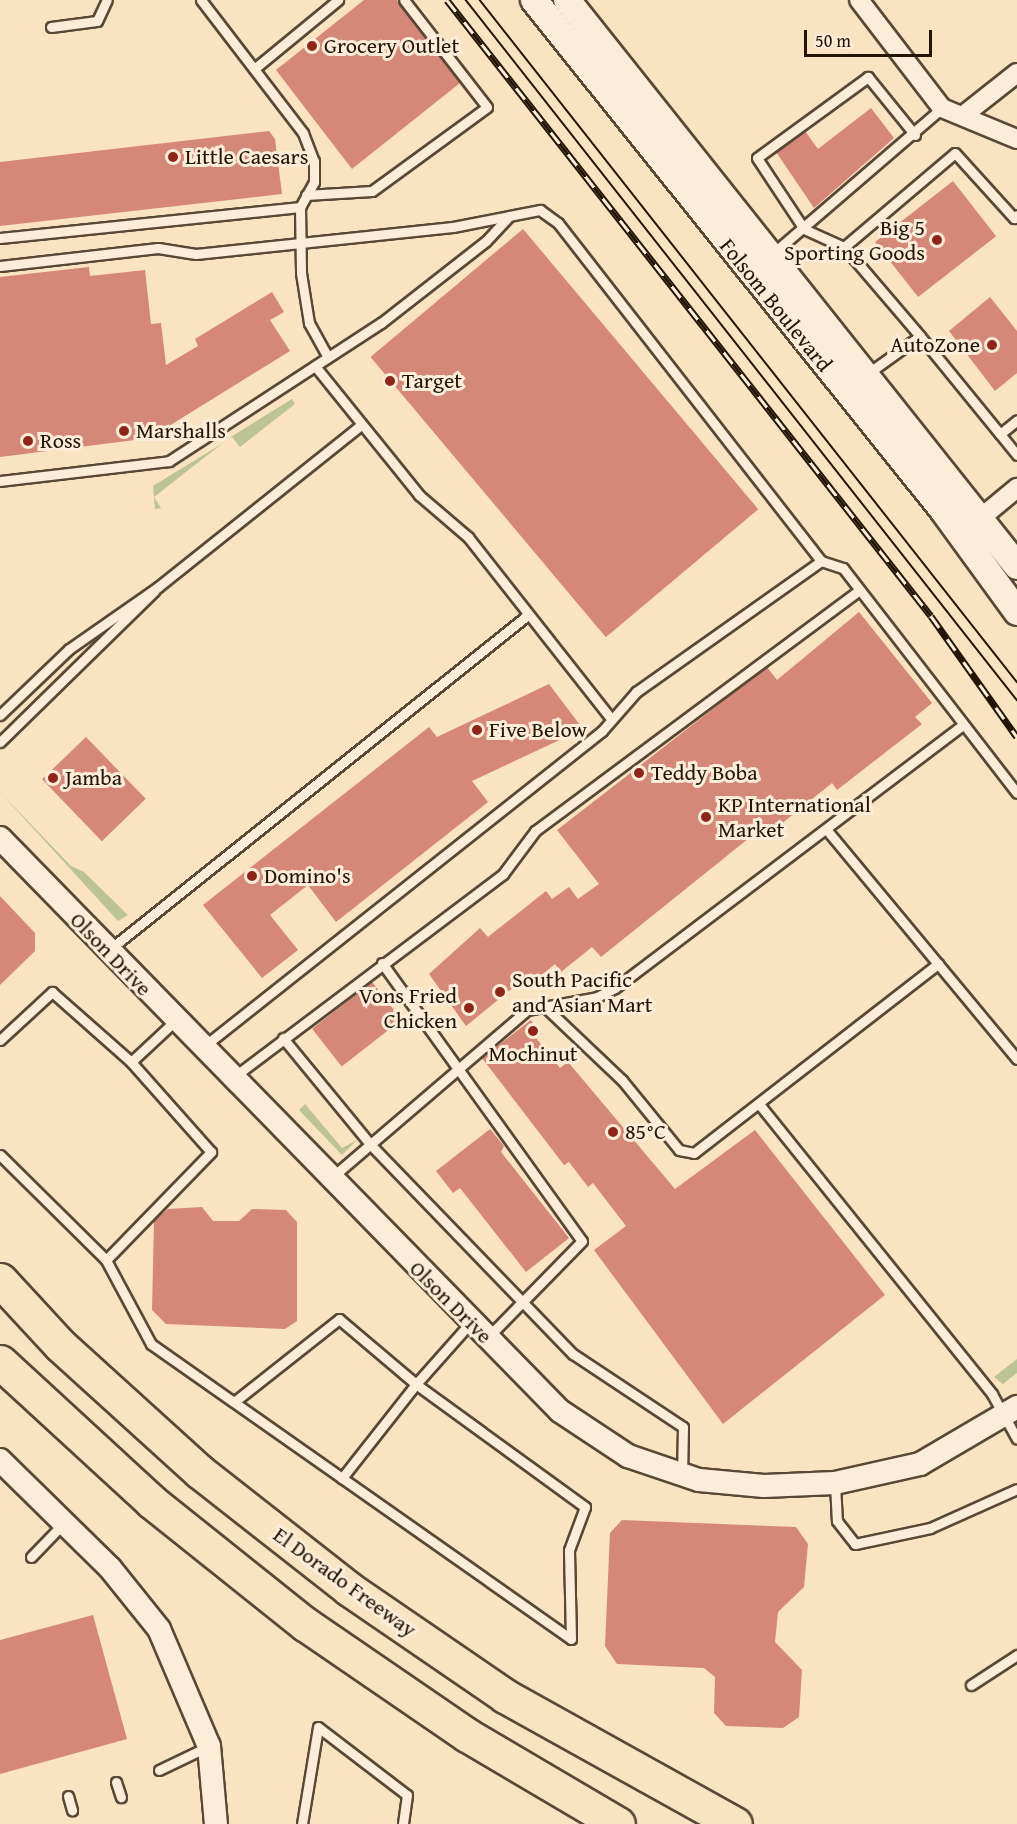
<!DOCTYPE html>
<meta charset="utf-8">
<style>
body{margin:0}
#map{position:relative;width:1017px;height:1824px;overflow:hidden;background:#f9e3c1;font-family:"Gentium Book Plus",serif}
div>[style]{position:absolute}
.green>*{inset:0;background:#bcc493}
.building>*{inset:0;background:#d58778;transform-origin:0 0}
.roads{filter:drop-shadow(2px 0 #594834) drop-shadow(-2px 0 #594834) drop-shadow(0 2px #594834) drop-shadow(0 -2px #594834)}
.service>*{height:9px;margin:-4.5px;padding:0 4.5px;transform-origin:4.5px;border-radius:4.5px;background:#fbedd7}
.minor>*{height:18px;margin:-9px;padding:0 9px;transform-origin:9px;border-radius:9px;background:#fbedd7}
.tertiary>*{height:22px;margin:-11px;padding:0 11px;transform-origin:11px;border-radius:11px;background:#fbedd7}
.secondary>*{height:26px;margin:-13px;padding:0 13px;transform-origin:13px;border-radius:13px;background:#fbedd7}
.motorway>*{height:33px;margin:-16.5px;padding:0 16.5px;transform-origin:16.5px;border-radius:16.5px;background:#f9e3c1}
.tram>*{height:1.5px;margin:-0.75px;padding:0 0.75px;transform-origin:0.75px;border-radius:0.75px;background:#241505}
.rail>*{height:7px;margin-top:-3.5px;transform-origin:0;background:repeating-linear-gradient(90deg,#fbedd7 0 14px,#241505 0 28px);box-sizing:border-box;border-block:2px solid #241505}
.dots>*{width:16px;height:16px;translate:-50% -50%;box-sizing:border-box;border:3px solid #fbedd7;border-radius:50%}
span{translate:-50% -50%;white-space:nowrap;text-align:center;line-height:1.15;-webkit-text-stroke:6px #fbedd7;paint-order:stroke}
.poi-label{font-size:22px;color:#241505}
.left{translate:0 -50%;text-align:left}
.right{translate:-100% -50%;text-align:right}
.street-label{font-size:22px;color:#241505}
.scale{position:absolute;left:804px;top:30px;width:128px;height:27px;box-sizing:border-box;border:3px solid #241505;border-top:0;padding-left:8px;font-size:18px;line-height:21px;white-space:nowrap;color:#241505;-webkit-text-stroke:4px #fbedd7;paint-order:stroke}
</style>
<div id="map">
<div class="green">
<i style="clip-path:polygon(292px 399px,295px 404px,240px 447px,232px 437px,226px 440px)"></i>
<i style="clip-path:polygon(223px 443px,154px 497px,161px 508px,155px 509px,153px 486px)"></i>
<i style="clip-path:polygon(0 792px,71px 866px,84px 872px,128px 915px,118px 921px)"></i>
<i style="clip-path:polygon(305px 1104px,342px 1148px,357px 1140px,342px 1155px,299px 1110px)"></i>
<i style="clip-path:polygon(1017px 1359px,1017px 1373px,1003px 1384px,994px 1377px)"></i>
</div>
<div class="building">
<i style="clip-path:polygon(364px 0,397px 0,460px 83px,352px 169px,276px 70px)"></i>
<i style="clip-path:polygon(871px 108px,894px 138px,814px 208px,776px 152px,805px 131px,818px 149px)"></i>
<i style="clip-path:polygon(269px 131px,275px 139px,282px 194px,0 226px,0 162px)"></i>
<i style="left:953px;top:181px;width:70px;height:99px;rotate:52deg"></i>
<i style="left:523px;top:229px;width:366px;height:199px;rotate:50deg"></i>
<i style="clip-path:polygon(89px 267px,90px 276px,145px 270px,151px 324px,161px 323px,166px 365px,198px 346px,195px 339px,272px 292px,284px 312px,270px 320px,290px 351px,169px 426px,150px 428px,151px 438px,0 457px,0 277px)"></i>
<i style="clip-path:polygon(990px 297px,1017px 331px,1017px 373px,995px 391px,949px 331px)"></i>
<i style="clip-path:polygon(859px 612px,932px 703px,915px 717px,922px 724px,837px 790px,832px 783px,770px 833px,764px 826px,601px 957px,592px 947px,561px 972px,555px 964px,537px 979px,531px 973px,466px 1026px,429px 974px,480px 928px,488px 937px,546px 891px,552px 899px,569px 887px,578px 899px,599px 884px,557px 830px,767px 667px,777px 680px)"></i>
<i style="clip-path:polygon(549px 684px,583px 729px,472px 781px,488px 802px,336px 922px,308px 885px,270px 915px,298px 950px,262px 978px,203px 905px,429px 727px,437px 737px)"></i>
<i style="left:86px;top:737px;width:86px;height:61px;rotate:46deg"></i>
<i style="clip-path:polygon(0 896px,35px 933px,35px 951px,0 985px)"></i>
<i style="left:372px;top:982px;width:48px;height:76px;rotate:52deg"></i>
<i style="clip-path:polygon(531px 1020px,541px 1034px,536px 1038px,560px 1068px,568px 1062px,675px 1189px,755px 1130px,885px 1295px,723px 1424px,594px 1250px,626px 1226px,593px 1183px,588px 1187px,569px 1162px,564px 1165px,482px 1058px)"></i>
<i style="clip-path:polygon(490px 1129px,504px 1146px,501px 1152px,569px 1238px,526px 1272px,460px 1188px,453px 1193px,436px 1171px)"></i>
<i style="clip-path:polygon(202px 1207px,213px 1221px,239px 1221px,252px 1209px,286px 1210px,297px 1222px,297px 1321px,285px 1329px,166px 1324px,152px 1310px,154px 1221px,168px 1209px)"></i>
<i style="clip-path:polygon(622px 1520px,796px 1527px,808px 1544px,804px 1587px,778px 1612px,775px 1642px,802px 1670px,799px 1717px,783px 1728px,726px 1726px,714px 1713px,715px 1677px,704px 1668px,617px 1664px,605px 1646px,610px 1533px)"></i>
<i style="clip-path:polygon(93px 1615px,127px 1739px,0 1774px,0 1640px)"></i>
</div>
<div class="roads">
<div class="service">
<i style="left:201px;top:0;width:168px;rotate:52.5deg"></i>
<i style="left:303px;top:133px;width:30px;rotate:69deg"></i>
<i style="left:314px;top:161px;width:21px;rotate:90deg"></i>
<i style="left:314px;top:182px;width:29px;rotate:119deg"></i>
<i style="left:300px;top:207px;width:66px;rotate:89.1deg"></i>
<i style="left:301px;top:273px;width:51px;rotate:80.9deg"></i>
<i style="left:309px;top:323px;width:39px;rotate:61deg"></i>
<i style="left:51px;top:27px;width:46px;rotate:-7.4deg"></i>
<i style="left:97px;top:21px;width:23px;rotate:-65deg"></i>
<i style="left:254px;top:69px;width:109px;rotate:-39.4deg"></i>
<i style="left:915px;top:135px;width:75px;rotate:-129deg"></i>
<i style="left:868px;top:77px;width:137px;rotate:143.9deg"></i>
<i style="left:757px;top:158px;width:85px;rotate:56.5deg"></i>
<i style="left:804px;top:229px;width:44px;rotate:24.2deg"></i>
<i style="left:844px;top:247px;width:117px;rotate:49.5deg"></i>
<i style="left:306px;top:195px;width:66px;rotate:-3.5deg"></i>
<i style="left:372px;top:191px;width:142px;rotate:-36.1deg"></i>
<i style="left:487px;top:107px;width:135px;rotate:-127.8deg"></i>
<i style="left:0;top:238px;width:302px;rotate:-5.9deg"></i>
<i style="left:844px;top:247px;width:145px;rotate:-40.3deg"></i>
<i style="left:955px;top:153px;width:88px;rotate:47.8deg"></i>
<i style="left:1014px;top:218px;width:4px;rotate:-45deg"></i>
<i style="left:771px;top:255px;width:225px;rotate:-40.7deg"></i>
<i style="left:0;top:266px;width:159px;rotate:-6.5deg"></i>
<i style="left:158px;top:248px;width:38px;rotate:9deg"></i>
<i style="left:196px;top:254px;width:258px;rotate:-6deg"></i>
<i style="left:453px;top:227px;width:89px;rotate:-11.1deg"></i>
<i style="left:540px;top:210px;width:22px;rotate:36deg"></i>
<i style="left:558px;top:223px;width:428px;rotate:52.1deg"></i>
<i style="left:821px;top:561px;width:23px;rotate:18deg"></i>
<i style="left:843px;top:568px;width:284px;rotate:52.3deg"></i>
<i style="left:315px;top:366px;width:166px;rotate:51.1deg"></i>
<i style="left:419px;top:495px;width:65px;rotate:40.6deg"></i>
<i style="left:468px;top:537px;width:231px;rotate:51.8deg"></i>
<i style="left:867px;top:374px;width:65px;rotate:-35.6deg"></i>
<i style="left:920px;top:336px;width:127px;rotate:50.8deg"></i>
<i style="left:1000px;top:434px;width:22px;rotate:-39deg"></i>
<i style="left:1000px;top:434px;width:27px;rotate:51deg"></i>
<i style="left:0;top:481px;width:170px;rotate:-6.7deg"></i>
<i style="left:169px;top:461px;width:253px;rotate:-33.1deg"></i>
<i style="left:381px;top:323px;width:133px;rotate:-38deg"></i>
<i style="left:486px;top:241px;width:34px;rotate:-47deg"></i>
<i style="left:0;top:715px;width:95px;rotate:-43.7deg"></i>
<i style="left:69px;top:649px;width:108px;rotate:-34.9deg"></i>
<i style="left:158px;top:587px;width:258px;rotate:-38.6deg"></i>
<i style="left:0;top:742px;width:216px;rotate:-44.4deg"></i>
<i style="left:826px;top:829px;width:299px;rotate:50.3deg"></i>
<i style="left:110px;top:949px;width:536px;rotate:-38.64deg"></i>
<i style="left:382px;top:963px;width:342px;rotate:54.3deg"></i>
<i style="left:582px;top:1241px;width:134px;rotate:134.4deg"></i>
<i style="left:545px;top:1007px;width:106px;rotate:43.5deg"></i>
<i style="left:622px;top:1080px;width:90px;rotate:50.8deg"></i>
<i style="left:679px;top:1150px;width:15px;rotate:11deg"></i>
<i style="left:694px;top:1153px;width:309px;rotate:-37.8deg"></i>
<i style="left:283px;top:1038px;width:137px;rotate:50.6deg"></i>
<i style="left:370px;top:1144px;width:292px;rotate:46deg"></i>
<i style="left:573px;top:1354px;width:132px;rotate:33.6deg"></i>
<i style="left:683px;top:1427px;width:47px;rotate:91.2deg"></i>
<i style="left:0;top:1040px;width:71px;rotate:-42.7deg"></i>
<i style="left:52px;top:992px;width:106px;rotate:41.5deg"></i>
<i style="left:203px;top:1047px;width:509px;rotate:-38.38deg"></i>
<i style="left:602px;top:731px;width:52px;rotate:-48.9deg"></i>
<i style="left:636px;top:692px;width:227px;rotate:-35.3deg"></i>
<i style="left:235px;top:1076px;width:336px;rotate:-37deg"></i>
<i style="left:503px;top:874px;width:54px;rotate:-53.3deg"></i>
<i style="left:535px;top:831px;width:404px;rotate:-36.6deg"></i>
<i style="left:759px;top:1104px;width:372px;rotate:51.2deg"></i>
<i style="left:992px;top:1394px;width:51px;rotate:60.9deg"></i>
<i style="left:0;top:1155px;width:149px;rotate:44.7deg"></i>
<i style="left:106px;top:1260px;width:151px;rotate:-45.8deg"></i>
<i style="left:211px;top:1152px;width:120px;rotate:-131.6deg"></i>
<i style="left:131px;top:1062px;width:60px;rotate:-43deg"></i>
<i style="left:331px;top:1178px;width:258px;rotate:-40.6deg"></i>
<i style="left:527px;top:1010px;width:71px;rotate:-10.5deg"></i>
<i style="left:597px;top:997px;width:20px;rotate:-27deg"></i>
<i style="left:615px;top:988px;width:434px;rotate:-37.1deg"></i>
<i style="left:106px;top:1260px;width:95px;rotate:61.8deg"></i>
<i style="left:151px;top:1344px;width:513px;rotate:35.08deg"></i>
<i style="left:571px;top:1639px;width:89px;rotate:-91.3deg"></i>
<i style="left:569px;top:1550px;width:46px;rotate:-69.6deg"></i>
<i style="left:585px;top:1507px;width:209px;rotate:-144deg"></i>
<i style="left:416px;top:1384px;width:120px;rotate:128.2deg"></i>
<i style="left:234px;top:1402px;width:134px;rotate:-38.3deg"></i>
<i style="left:339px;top:1319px;width:101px;rotate:40.2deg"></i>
<i style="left:416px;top:1384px;width:83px;rotate:-48.4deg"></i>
<i style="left:835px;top:1484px;width:37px;rotate:87deg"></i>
<i style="left:837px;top:1521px;width:29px;rotate:52deg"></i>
<i style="left:855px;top:1544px;width:77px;rotate:-12deg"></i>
<i style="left:930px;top:1528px;width:95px;rotate:-24.1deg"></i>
<i style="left:31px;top:1557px;width:46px;rotate:-45.9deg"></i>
<i style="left:971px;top:1685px;width:55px;rotate:-33.1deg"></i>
<i style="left:159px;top:1770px;width:55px;rotate:-25.6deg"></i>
<i style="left:116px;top:1782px;width:16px;rotate:72deg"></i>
<i style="left:68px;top:1796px;width:15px;rotate:74deg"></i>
<i style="left:302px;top:1824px;width:98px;rotate:-80.6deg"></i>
<i style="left:318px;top:1727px;width:112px;rotate:37.4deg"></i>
<i style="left:407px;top:1795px;width:29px;rotate:98deg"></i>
</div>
<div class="minor">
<i style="left:859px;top:0;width:136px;rotate:52.5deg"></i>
<i style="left:942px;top:108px;width:81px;rotate:22.5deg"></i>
<i style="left:965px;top:114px;width:66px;rotate:-38.3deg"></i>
<i style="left:971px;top:526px;width:60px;rotate:-39.6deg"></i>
</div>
<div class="tertiary">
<i style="left:0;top:838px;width:801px;rotate:45.66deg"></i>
<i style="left:560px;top:1411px;width:82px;rotate:33.5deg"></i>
<i style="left:628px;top:1456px;width:75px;rotate:18.7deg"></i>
<i style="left:699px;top:1480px;width:65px;rotate:5.3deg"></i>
<i style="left:764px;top:1486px;width:71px;rotate:-2.4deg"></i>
<i style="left:835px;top:1483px;width:87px;rotate:-12.6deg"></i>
<i style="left:920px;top:1464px;width:113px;rotate:-30.4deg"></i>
<i style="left:0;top:1460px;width:154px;rotate:44.5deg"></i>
<i style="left:110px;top:1568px;width:78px;rotate:51.2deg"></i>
<i style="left:159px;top:1629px;width:127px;rotate:66.9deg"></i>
<i style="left:209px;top:1746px;width:78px;rotate:84.9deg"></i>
</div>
<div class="secondary">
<i style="left:534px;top:0;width:654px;rotate:51.27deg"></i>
<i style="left:943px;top:510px;width:126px;rotate:54deg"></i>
<i style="left:567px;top:0;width:723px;rotate:51.51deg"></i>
</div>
<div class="motorway">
<i style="left:0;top:1280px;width:88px;rotate:47.3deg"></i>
<i style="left:60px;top:1345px;width:189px;rotate:42.2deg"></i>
<i style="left:200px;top:1472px;width:189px;rotate:38.1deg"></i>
<i style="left:349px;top:1589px;width:189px;rotate:34.4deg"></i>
<i style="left:505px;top:1696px;width:263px;rotate:29.1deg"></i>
<i style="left:0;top:1362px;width:207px;rotate:42.6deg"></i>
<i style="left:152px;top:1502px;width:196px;rotate:38.6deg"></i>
<i style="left:305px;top:1624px;width:196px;rotate:34.4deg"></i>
<i style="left:467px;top:1735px;width:175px;rotate:30.5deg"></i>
</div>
</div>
<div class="tram">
<i style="left:466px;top:0;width:891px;rotate:51.79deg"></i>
<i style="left:480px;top:0;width:868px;rotate:51.78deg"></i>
</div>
<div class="rail">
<i style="left:447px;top:0;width:783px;rotate:51.84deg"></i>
<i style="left:931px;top:616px;width:148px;rotate:54.6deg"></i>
</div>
<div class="dots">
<i style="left:312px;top:46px;background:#8f2418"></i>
<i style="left:173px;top:157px;background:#8f2418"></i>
<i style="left:937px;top:240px;background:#8f2418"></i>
<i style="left:992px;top:345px;background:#8f2418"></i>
<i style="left:390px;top:381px;background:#8f2418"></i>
<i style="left:124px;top:431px;background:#8f2418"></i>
<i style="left:28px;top:441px;background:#8f2418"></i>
<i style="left:477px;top:730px;background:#8f2418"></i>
<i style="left:639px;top:773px;background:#8f2418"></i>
<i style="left:53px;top:778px;background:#8f2418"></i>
<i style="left:706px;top:817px;background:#8f2418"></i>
<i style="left:252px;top:876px;background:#8f2418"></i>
<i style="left:500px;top:992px;background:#8f2418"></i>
<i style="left:469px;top:1008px;background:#8f2418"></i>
<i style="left:533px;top:1031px;background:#8f2418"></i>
<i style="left:613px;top:1132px;background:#8f2418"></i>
</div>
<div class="poi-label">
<span class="left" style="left:324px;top:46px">Grocery Outlet</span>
<span class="left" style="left:185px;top:157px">Little Caesars</span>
<span class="right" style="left:925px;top:240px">Big 5<br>Sporting Goods</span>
<span class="right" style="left:980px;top:345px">AutoZone</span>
<span class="left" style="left:402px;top:381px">Target</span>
<span class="left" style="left:136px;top:431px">Marshalls</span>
<span class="left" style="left:40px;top:441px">Ross</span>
<span class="left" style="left:489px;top:730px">Five Below</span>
<span class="left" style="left:651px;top:773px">Teddy Boba</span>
<span class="left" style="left:65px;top:778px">Jamba</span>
<span class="left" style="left:718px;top:817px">KP International<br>Market</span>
<span class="left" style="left:264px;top:876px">Domino's</span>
<span class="left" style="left:512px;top:992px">South Pacific<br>and Asian Mart</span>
<span class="right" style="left:457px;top:1008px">Vons Fried<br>Chicken</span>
<span style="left:533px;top:1054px">Mochinut</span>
<span class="left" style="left:625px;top:1132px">85°C</span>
</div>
<div class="street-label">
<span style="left:776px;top:305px;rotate:51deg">Folsom Boulevard</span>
<span style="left:111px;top:954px;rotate:46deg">Olson Drive</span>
<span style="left:451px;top:1302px;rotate:45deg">Olson Drive</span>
<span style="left:345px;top:1582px;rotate:36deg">El Dorado Freeway</span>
</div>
<div class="scale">50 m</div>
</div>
